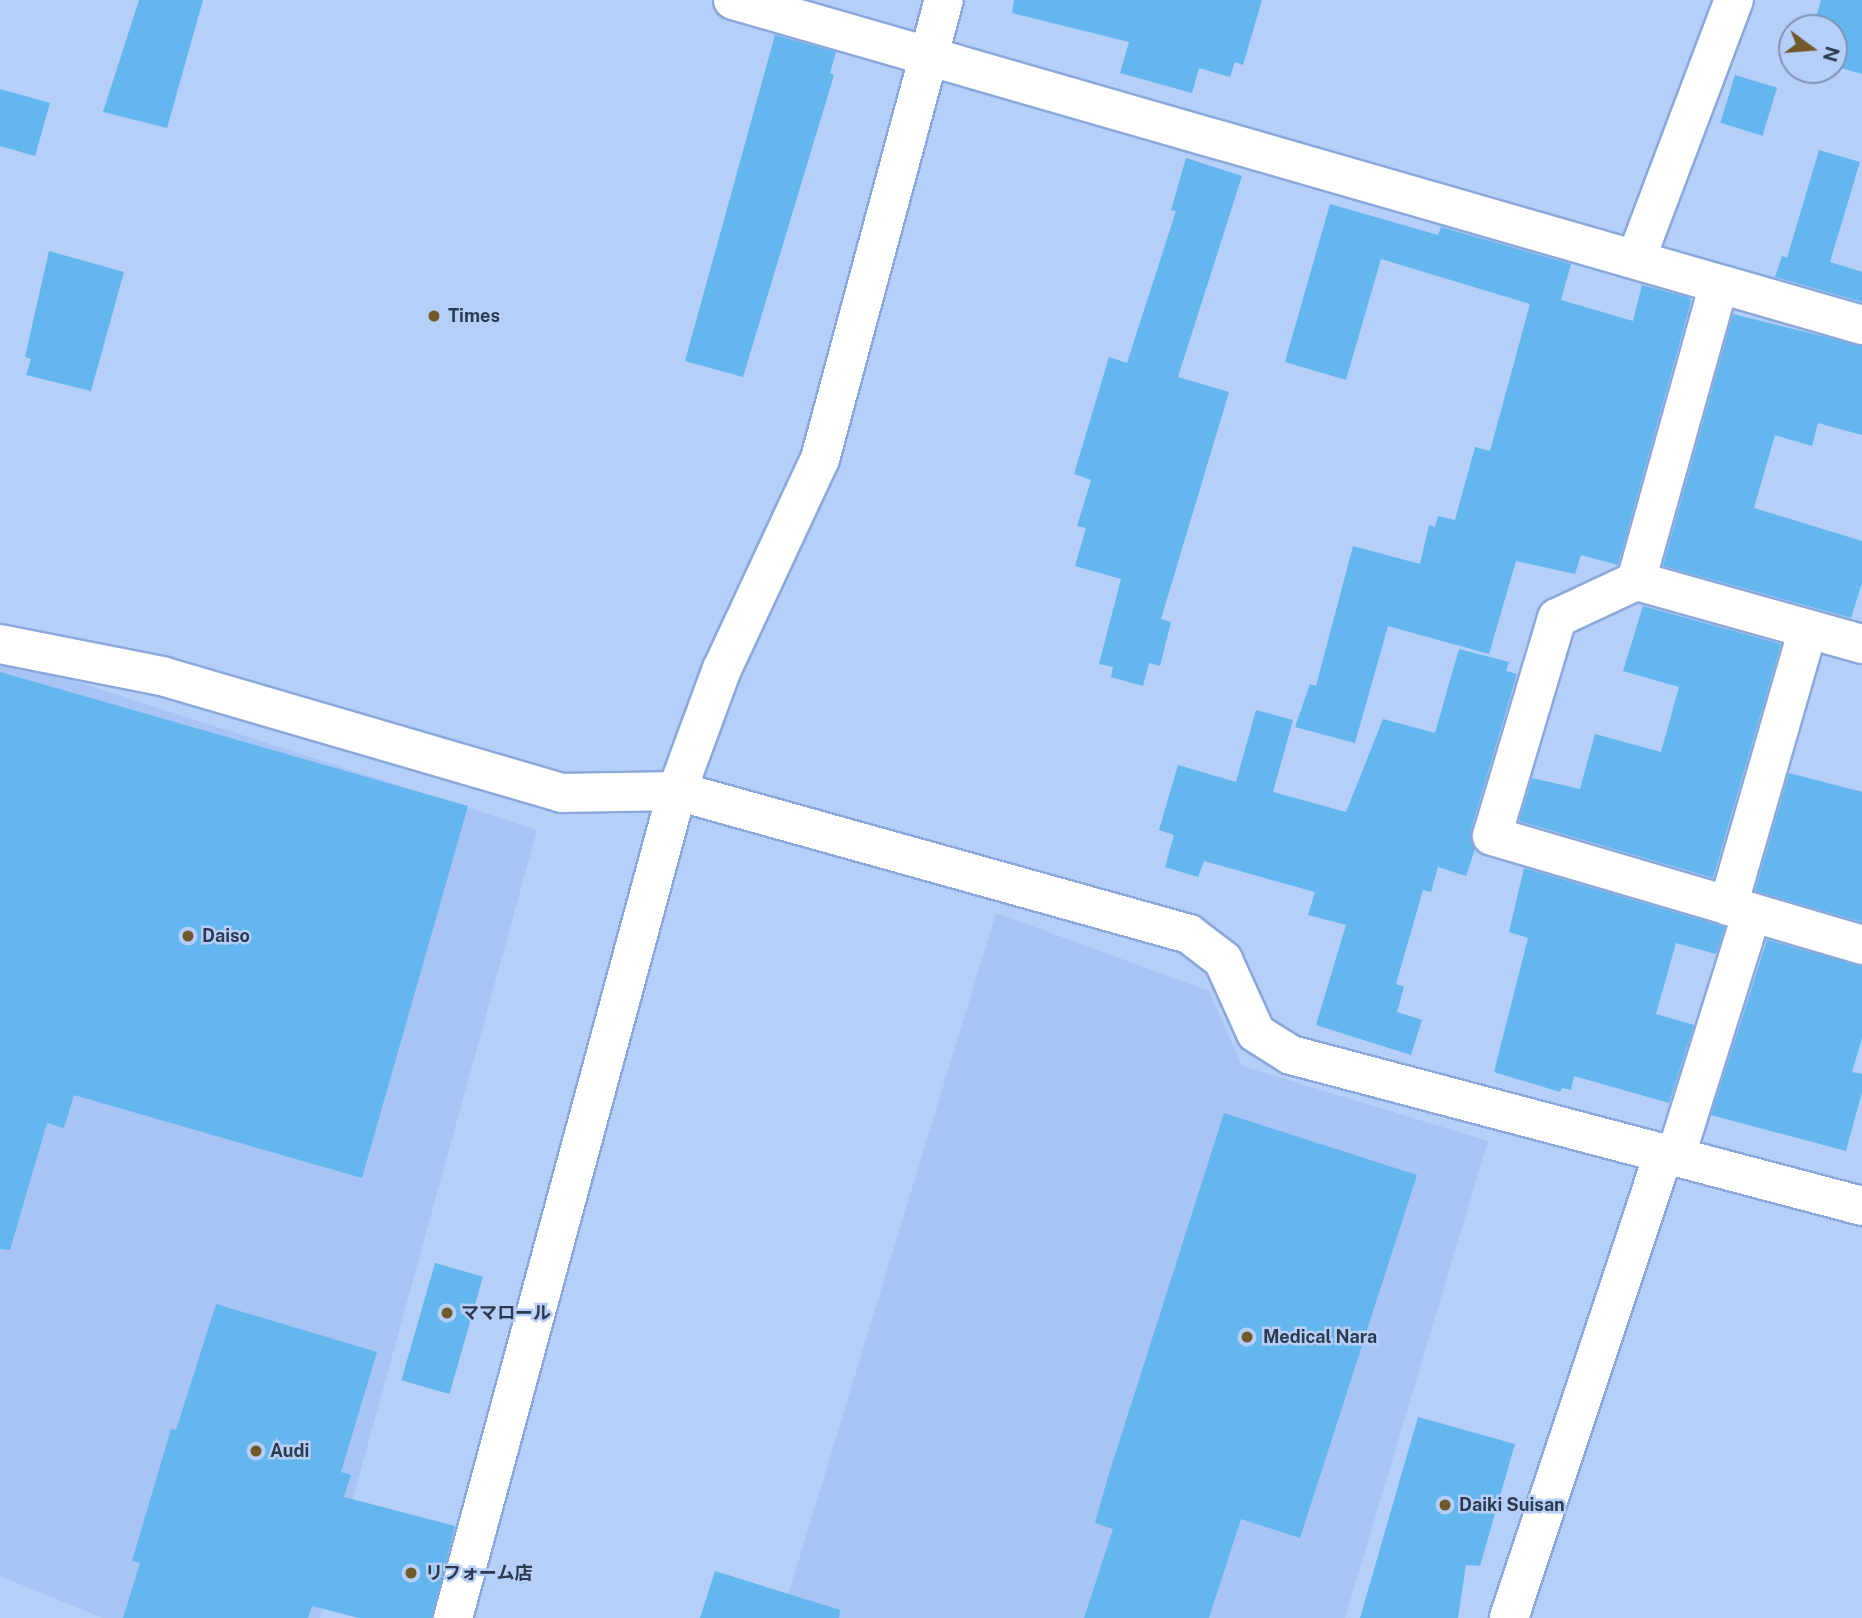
<!DOCTYPE html>
<meta charset="utf-8">
<style>
body{margin:0}
#map{position:relative;width:1862px;height:1618px;overflow:hidden;background:#b5cff9;font-family:"Public Sans","Noto Sans JP",sans-serif}
div>[style]{position:absolute}
.built>*{inset:0;background:#a8c4f4}
.building>*{inset:0;background:#63b6ee;transform-origin:0 0}
.roads{filter:drop-shadow(2px 0 #8aa8db) drop-shadow(-2px 0 #8aa8db) drop-shadow(0 2px #8aa8db) drop-shadow(0 -2px #8aa8db)}
.minor>*{height:38px;margin:-19px;padding:0 19px;transform-origin:19px;border-radius:19px;background:#fff}
.dots>*{width:19px;height:19px;translate:-50% -50%;box-sizing:border-box;border:4px solid #b5cff9;border-radius:50%}
span{translate:-50% -50%;white-space:nowrap;text-align:center;line-height:1.15;-webkit-text-stroke:5px #b5cff9;paint-order:stroke}
.poi-label{font-size:18px;color:#2d3a4f;font-weight:700}
.left{translate:0 -50%;text-align:left}
.north{position:absolute;left:1778px;top:14px;width:70px;height:70px;box-sizing:border-box;background:#b5cff9;border:2px solid #7f93b5;border-radius:50%;rotate:106deg;font-size:19px;font-weight:700;line-height:28px;text-align:center;color:#2d3a4f}
.north::after{content:'';display:block;margin:auto;width:24px;height:32px;background:#72592a;clip-path:polygon(50% 0,100% 100%,50% 72%,0 100%)}
</style>
<div id="map">
<div class="built">
<i style="clip-path:polygon(0 657px,537px 830px,320px 1618px,103px 1618px,0 1576px)"></i>
<i style="clip-path:polygon(996px 913px,1209px 991px,1242px 1066px,1488px 1141px,1345px 1618px,781px 1618px)"></i>
</div>
<div class="building">
<i style="clip-path:polygon(139px 0,203px 0,167px 128px,103px 112px)"></i>
<i style="clip-path:polygon(1014px 0,1262px 0,1243px 65px,1235px 62px,1230px 77px,1199px 68px,1192px 93px,1120px 73px,1129px 42px,1012px 13px)"></i>
<i style="clip-path:polygon(1821px 0,1862px 0,1862px 74px,1834px 66px,1834px 28px,1813px 28px)"></i>
<i style="clip-path:polygon(775px 35px,836px 52px,830px 73px,834px 75px,743px 377px,685px 361px)"></i>
<i style="left:1735px;top:75px;width:44px;height:50px;rotate:17deg"></i>
<i style="clip-path:polygon(0 89px,50px 103px,35px 156px,0 146px)"></i>
<i style="clip-path:polygon(1819px 150px,1860px 162px,1830px 262px,1862px 272px,1862px 302px,1775px 277px,1782px 256px,1787px 258px)"></i>
<i style="clip-path:polygon(1186px 158px,1242px 176px,1178px 377px,1229px 392px,1161px 619px,1171px 622px,1160px 666px,1149px 663px,1143px 686px,1111px 677px,1113px 667px,1099px 664px,1121px 579px,1075px 566px,1086px 528px,1077px 526px,1091px 480px,1074px 474px,1109px 357px,1127px 363px,1176px 211px,1171px 210px)"></i>
<i style="clip-path:polygon(1330px 204px,1438px 235px,1441px 227px,1571px 264px,1561px 300px,1633px 321px,1642px 285px,1690px 298px,1691px 302px,1618px 565px,1581px 555px,1575px 574px,1516px 561px,1489px 654px,1388px 626px,1355px 743px,1295px 727px,1310px 684px,1316px 686px,1353px 546px,1420px 564px,1429px 525px,1435px 527px,1438px 516px,1455px 520px,1475px 447px,1490px 451px,1530px 304px,1381px 259px,1346px 380px,1285px 362px)"></i>
<i style="clip-path:polygon(49px 251px,124px 272px,91px 391px,26px 375px,31px 359px,25px 357px)"></i>
<i style="clip-path:polygon(1733px 314px,1862px 346px,1862px 435px,1818px 423px,1812px 446px,1775px 435px,1754px 508px,1862px 541px,1862px 583px,1851px 618px,1663px 566px)"></i>
<i style="clip-path:polygon(1643px 606px,1781px 644px,1713px 878px,1519px 821px,1532px 778px,1580px 789px,1595px 734px,1661px 752px,1679px 687px,1623px 671px)"></i>
<i style="clip-path:polygon(1459px 649px,1509px 662px,1506px 671px,1517px 674px,1471px 830px,1475px 849px,1466px 876px,1438px 867px,1431px 892px,1423px 890px,1396px 984px,1404px 987px,1397px 1012px,1422px 1020px,1411px 1055px,1316px 1025px,1346px 925px,1308px 915px,1315px 892px,1204px 861px,1198px 877px,1165px 867px,1174px 835px,1159px 830px,1178px 765px,1236px 782px,1256px 710px,1293px 720px,1273px 792px,1346px 812px,1383px 719px,1435px 733px)"></i>
<i style="clip-path:polygon(0 672px,468px 806px,362px 1178px,74px 1095px,64px 1128px,47px 1123px,10px 1250px,0 1249px)"></i>
<i style="clip-path:polygon(1789px 773px,1862px 792px,1862px 922px,1755px 891px)"></i>
<i style="clip-path:polygon(1524px 868px,1725px 927px,1716px 954px,1676px 943px,1656px 1014px,1694px 1025px,1669px 1103px,1574px 1076px,1571px 1090px,1562px 1088px,1560px 1092px,1494px 1072px,1528px 938px,1509px 932px)"></i>
<i style="clip-path:polygon(1767px 940px,1862px 966px,1862px 1038px,1852px 1072px,1862px 1074px,1862px 1092px,1846px 1151px,1711px 1115px)"></i>
<i style="clip-path:polygon(1224px 1113px,1417px 1175px,1300px 1538px,1241px 1519px,1209px 1618px,1084px 1618px,1113px 1529px,1095px 1523px,1108px 1477px)"></i>
<i style="left:435px;top:1263px;width:50px;height:122px;rotate:16deg"></i>
<i style="clip-path:polygon(216px 1304px,377px 1352px,341px 1472px,351px 1475px,344px 1497px,455px 1526px,432px 1618px,359px 1618px,312px 1606px,308px 1618px,123px 1618px,140px 1563px,132px 1561px,171px 1429px,176px 1430px)"></i>
<i style="clip-path:polygon(1418px 1417px,1515px 1444px,1480px 1566px,1466px 1565px,1458px 1618px,1360px 1618px)"></i>
<i style="clip-path:polygon(715px 1571px,840px 1610px,839px 1618px,700px 1618px)"></i>
</div>
<div class="roads">
<div class="minor">
<i style="left:733px;top:0;width:1175px;rotate:16.06deg"></i>
<i style="left:1636px;top:259px;width:277px;rotate:-69.3deg"></i>
<i style="left:1636px;top:581px;width:308px;rotate:-74.4deg"></i>
<i style="left:0;top:644px;width:165px;rotate:11.2deg"></i>
<i style="left:162px;top:676px;width:417px;rotate:16.3deg"></i>
<i style="left:562px;top:793px;width:115px;rotate:-1deg"></i>
<i style="left:677px;top:791px;width:532px;rotate:15.6deg"></i>
<i style="left:1189px;top:934px;width:43px;rotate:37.4deg"></i>
<i style="left:1223px;top:960px;width:80px;rotate:65.7deg"></i>
<i style="left:1256px;top:1033px;width:41px;rotate:32.2deg"></i>
<i style="left:1291px;top:1055px;width:591px;rotate:14.81deg"></i>
<i style="left:1862px;top:644px;width:235px;rotate:-164.4deg"></i>
<i style="left:1636px;top:581px;width:87px;rotate:154.9deg"></i>
<i style="left:1557px;top:618px;width:227px;rotate:106.6deg"></i>
<i style="left:1492px;top:836px;width:386px;rotate:16.4deg"></i>
<i style="left:1728px;top:906px;width:288px;rotate:-73.9deg"></i>
<i style="left:1676px;top:1155px;width:254px;rotate:-72.6deg"></i>
<i style="left:453px;top:1618px;width:857px;rotate:-74.84deg"></i>
<i style="left:677px;top:791px;width:130px;rotate:-69.8deg"></i>
<i style="left:722px;top:669px;width:232px;rotate:-65deg"></i>
<i style="left:820px;top:459px;width:475px;rotate:-74.9deg"></i>
<i style="left:1509px;top:1618px;width:491px;rotate:-71.6deg"></i>
</div>
</div>
<div class="dots">
<i style="left:434px;top:316px;background:#72592a"></i>
<i style="left:188px;top:936px;background:#72592a"></i>
<i style="left:447px;top:1313px;background:#72592a"></i>
<i style="left:1247px;top:1337px;background:#72592a"></i>
<i style="left:256px;top:1451px;background:#72592a"></i>
<i style="left:1445px;top:1505px;background:#72592a"></i>
<i style="left:411px;top:1573px;background:#72592a"></i>
</div>
<div class="poi-label">
<span class="left" style="left:448px;top:316px">Times</span>
<span class="left" style="left:202px;top:936px">Daiso</span>
<span class="left" style="left:461px;top:1313px">ママロール</span>
<span class="left" style="left:1263px;top:1337px">Medical Nara</span>
<span class="left" style="left:270px;top:1451px">Audi</span>
<span class="left" style="left:1459px;top:1505px">Daiki Suisan</span>
<span class="left" style="left:425px;top:1573px">リフォーム店</span>
</div>
<div class="north">N</div>
</div>
